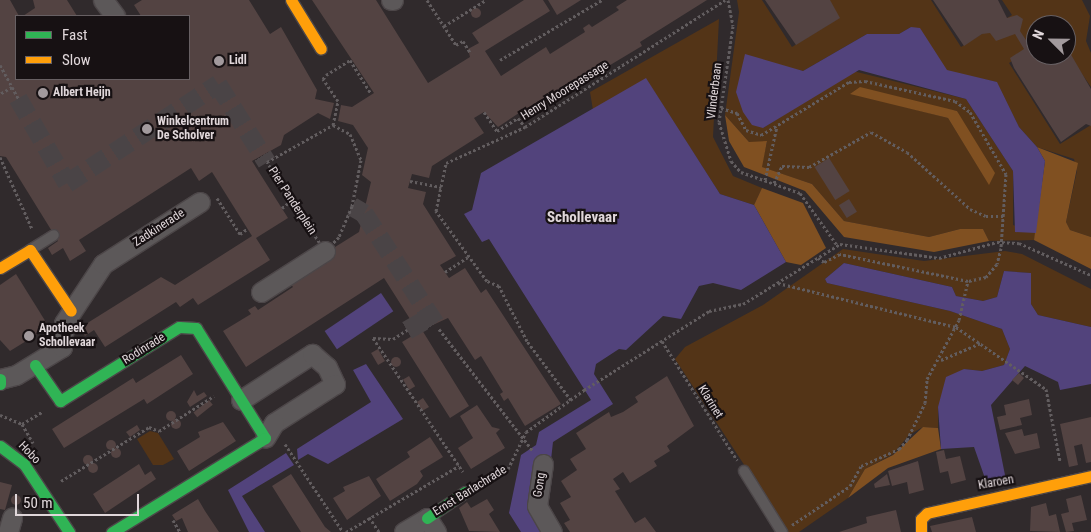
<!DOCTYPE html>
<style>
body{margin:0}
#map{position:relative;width:1091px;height:532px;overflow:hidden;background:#302a2c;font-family:"Roboto Condensed",sans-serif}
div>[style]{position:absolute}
.green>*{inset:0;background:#533417}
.forest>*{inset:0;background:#805021}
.water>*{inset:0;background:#52437c;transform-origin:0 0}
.building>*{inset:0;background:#534342;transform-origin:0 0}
.round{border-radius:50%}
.street-tunnel>*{height:19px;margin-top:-9.5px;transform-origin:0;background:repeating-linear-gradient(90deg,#4a4446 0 19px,transparent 0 28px)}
.path>*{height:3px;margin-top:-1.5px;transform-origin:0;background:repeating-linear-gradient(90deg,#625d5f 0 2.5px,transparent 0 5px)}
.roads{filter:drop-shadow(1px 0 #4c4648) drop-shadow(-1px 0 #4c4648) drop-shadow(0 1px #4c4648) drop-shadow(0 -1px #4c4648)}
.lane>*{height:10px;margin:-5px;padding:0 5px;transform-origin:5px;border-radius:5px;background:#5c5859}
.street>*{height:19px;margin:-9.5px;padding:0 9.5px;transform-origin:9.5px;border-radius:9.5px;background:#5c5859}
.fast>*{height:11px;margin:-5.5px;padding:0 5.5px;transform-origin:5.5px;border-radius:5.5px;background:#30b455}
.slow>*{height:11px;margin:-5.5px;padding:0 5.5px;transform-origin:5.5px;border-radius:5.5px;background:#ff9f0a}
.dots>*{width:14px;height:14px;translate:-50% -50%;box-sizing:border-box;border:2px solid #171113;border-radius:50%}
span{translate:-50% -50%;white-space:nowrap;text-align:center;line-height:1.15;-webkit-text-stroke:4.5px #171113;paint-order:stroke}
.poi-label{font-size:12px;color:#e0d7da;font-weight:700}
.left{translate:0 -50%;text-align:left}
.street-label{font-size:12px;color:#e0d7da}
.quarter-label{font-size:15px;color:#e0d7da;font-weight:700}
.legend{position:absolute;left:15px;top:15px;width:175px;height:65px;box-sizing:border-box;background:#171113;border:1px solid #676063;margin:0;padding:6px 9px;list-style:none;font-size:15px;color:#e0d7da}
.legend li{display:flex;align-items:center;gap:10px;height:25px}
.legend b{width:25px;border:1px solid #676063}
.north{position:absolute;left:1026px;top:15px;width:50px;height:50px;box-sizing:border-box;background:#171113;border:1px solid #676063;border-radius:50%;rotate:293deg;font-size:14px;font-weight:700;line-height:20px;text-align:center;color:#e0d7da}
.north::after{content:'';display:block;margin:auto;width:18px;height:22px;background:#a29a9d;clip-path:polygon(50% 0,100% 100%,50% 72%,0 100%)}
.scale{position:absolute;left:15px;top:494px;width:124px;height:22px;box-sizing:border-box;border:2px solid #e0d7da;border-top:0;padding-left:6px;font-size:15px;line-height:18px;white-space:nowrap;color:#e0d7da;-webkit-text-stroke:4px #171113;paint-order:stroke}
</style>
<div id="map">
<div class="green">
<i style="clip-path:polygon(evenodd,737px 0,762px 0,792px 47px,839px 18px,828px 0,931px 0,961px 47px,1012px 15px,1002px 0,1082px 0,1090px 16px,1086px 41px,1091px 53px,1091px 87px,1066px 51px,1066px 25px,1036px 25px,1036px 46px,1009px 63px,1060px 144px,1091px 125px,1091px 237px,1070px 230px,1066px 222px,1077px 171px,1074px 159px,1037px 147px,1019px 127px,996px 82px,947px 71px,911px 27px,899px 34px,867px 34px,803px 71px,791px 69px,763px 128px,853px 71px,966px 99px,1013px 171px,1013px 225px,1036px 233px,1034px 240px,989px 241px,983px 229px,960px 229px,929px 237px,844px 221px,812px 184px,761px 167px,767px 142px,749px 142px,725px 115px,739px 12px,737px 0,851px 93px,957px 111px,989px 184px,948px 118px,851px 93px)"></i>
<i style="clip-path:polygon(719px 19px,713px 137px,733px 176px,762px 188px,754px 205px,720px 194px,646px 79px,593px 110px,590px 92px)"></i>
<i style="clip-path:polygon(843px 249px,924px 261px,1005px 251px,1022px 254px,1091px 289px,1091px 327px,1038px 315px,1031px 304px,1031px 273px,1004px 271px,997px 297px,983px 301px,956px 296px,952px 287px,844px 263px,825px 279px,827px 283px,950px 311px,1002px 329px,1010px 349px,1004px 365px,982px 371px,964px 369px,938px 407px,938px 428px,923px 427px,909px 435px,893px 454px,865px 469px,848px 498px,799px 532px,788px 532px,675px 359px,685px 347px,763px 305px)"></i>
<i style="clip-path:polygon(150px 431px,158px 433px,174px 459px,163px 465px,153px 465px,137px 439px)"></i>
</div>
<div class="forest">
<i style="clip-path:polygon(860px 87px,957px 111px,995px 173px,989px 185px,948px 118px,850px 94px)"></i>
<i style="clip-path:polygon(725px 115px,749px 142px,767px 141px,762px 167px,812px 184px,844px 221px,929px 237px,960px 229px,983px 229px,989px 241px,934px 252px,844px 237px,805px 191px,744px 167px,729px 141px)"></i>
<i style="clip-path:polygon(1037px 147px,1078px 163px,1066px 222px,1070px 230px,1091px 237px,1091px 269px,1034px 240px,1045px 161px)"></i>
<i style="clip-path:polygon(762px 188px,803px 203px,826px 248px,801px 265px,786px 262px,754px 205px)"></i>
<i style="clip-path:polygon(923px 427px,938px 428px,941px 449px,888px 468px,848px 498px,865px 469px,893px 455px)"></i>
</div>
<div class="water">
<i style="clip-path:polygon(911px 27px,920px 28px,947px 70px,997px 82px,1019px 127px,1037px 147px,1045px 161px,1036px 233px,1015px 232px,1013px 171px,966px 99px,859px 70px,763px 128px,752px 125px,743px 112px,736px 92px,745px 54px,803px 71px,867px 34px,899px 34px)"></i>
<i style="clip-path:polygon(646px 78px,720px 194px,754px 205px,786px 262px,741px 290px,713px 283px,699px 286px,681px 319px,663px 316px,626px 350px,619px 349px,596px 364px,594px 374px,613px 404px,553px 442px,543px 532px,521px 532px,509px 513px,521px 455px,536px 445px,539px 432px,591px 400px,489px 239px,482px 242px,464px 214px,472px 210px,481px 173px)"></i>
<i style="clip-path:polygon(844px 263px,952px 287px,956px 296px,983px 301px,997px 297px,1004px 271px,1031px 273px,1031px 304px,1038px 315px,1091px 327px,1091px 384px,1060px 390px,1058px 382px,1025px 366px,991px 405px,1006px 480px,987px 484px,974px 447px,941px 449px,938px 407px,946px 377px,964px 369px,982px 371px,1004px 365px,1010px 349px,1002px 329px,950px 311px,827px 283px,825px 279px)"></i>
<i style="left:381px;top:293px;width:22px;height:68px;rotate:56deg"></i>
<i style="clip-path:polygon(366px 364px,403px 419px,328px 464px,308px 454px,298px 460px,297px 449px,371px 402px,353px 370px)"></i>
<i style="clip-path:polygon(286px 453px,294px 465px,242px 496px,265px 532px,249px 532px,228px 490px)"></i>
</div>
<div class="building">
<i style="clip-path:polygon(0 0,10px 0,19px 16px,16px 79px,189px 79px,189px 16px,141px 16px,134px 5px,142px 0,249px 0,270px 34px,281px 27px,317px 90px,315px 99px,334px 103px,330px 119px,318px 113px,284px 135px,281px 145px,252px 161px,288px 218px,256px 238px,270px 260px,198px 305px,193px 298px,180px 307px,176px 302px,105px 347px,94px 330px,85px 336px,80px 329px,89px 322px,161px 277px,175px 285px,252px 236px,212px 172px,199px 181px,191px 168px,79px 240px,86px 251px,70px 261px,63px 248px,52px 255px,48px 248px,58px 241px,6px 157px,0 156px)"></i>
<i style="clip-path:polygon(33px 0,67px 0,77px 16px,23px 16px,35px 8px)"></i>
<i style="clip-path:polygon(312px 0,376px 0,428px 83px,470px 57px,468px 49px,479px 43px,472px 33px,524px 0,543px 0,550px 11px,485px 51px,501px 76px,546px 47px,550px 54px,585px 32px,583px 28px,589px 24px,592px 27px,619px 10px,616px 7px,627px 0,707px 0,640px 42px,642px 46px,525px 116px,522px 111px,498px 127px,484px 112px,474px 118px,484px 133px,432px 166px,429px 178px,412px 174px,408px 188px,426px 192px,423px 204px,456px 256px,440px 265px,449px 278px,465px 268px,481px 293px,486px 289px,561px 404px,525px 426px,508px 398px,504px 401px,500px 394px,503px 392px,481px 356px,475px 360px,448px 318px,422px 330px,469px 406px,450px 418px,402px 342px,412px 336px,405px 326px,410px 319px,384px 278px,246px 367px,223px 331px,251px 314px,248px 310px,255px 306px,258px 310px,293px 287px,289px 282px,300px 269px,359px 232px,371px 182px,362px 175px,368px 148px,353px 125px,338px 121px,341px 105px,352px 107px,374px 93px)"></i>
<i style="clip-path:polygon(548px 0,581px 0,557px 15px)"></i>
<i style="clip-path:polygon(765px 0,830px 0,840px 18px,796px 45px)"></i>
<i style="clip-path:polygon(933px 0,998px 0,1007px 18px,1017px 15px,1023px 19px,1020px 31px,1028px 43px,1036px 42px,1036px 55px,1066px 55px,1066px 46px,1091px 89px,1091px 126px,1086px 124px,1061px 142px,1014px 68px,1010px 58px,1024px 49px,1015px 34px,996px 41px,990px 33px,982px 34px,964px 46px)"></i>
<i class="round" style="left:471px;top:8px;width:10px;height:10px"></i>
<i style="left:829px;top:158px;width:39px;height:17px;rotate:58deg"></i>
<i style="left:849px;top:199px;width:15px;height:12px;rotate:58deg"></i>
<i style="clip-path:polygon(16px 274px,49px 327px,10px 351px,0 340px,0 285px)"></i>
<i style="left:378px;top:349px;width:14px;height:8px;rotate:60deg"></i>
<i style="clip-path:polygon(181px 355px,193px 374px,147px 404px,144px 399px,64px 448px,52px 429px,133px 378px,136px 383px)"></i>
<i class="round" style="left:391px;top:357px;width:10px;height:10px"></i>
<i style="clip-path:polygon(1019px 373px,1024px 378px,1018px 385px,1012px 380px)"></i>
<i style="left:409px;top:376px;width:12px;height:7px;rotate:59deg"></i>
<i style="clip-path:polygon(667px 376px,694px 426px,667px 446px,670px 451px,654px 461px,657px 466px,630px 483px,623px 472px,613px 479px,620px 489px,615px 491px,635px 523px,645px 517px,656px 532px,570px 532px,564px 523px,570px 520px,560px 503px,571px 497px,561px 481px,577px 470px,570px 459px,586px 449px,576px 433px,609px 412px,611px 417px,623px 412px,638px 402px,635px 397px)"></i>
<i style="clip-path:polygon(194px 390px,197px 396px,204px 392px,207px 396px,190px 407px,187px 402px)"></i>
<i style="clip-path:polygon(423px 398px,429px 407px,422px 411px,417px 402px)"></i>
<i style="clip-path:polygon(1029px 399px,1032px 415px,1020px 418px,1022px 425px,1000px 430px,997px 417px,1006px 415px,1004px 405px)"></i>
<i style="left:209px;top:400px;width:6px;height:20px;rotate:51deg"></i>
<i style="clip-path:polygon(477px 405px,492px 427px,500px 429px,496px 433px,505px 448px,471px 469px,458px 448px,473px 438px,460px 416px)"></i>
<i class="round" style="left:166px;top:411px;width:10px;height:10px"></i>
<i style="clip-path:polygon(1091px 417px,1091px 462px,1086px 463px,1082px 444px,1074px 446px,1078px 465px,1069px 467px,1060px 424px)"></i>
<i class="round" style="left:171px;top:419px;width:10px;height:10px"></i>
<i style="clip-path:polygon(223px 422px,236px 441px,189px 471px,177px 451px,200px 437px,198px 432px)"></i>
<i style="clip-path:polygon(137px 425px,140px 430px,130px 437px,126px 432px)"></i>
<i style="clip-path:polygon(1022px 429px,1024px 436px,1037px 433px,1040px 448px,1015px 454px,1005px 433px)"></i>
<i style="clip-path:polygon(430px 437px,443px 457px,420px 471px,423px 476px,417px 484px,390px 501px,376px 479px,410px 457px,407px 452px)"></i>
<i class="round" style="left:106px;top:440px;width:10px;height:10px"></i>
<i class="round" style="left:111px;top:448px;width:10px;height:10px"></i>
<i style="clip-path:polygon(944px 450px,946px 459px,960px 456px,966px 480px,951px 484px,948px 471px,940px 473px,936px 452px)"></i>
<i class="round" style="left:83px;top:455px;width:10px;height:10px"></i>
<i style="clip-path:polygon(918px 461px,924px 490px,909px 494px,907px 482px,892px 486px,888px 471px)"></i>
<i class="round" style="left:88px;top:463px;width:10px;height:10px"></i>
<i style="clip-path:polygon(139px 464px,145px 475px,151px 471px,156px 479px,105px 513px,93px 494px)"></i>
<i style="clip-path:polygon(291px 474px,325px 527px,331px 532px,301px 532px,272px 486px)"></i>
<i style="clip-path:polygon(887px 474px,890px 485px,875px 488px,874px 484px)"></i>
<i style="clip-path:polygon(369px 476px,381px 496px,347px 520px,333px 498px,345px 491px,343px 487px)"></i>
<i style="clip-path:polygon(0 482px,12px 485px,5px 510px,0 509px)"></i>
<i class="round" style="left:11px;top:495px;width:10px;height:10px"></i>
<i style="clip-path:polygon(1081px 495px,1087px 520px,1072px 523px,1074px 531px,1066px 532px,1061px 514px,1069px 512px,1066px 499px)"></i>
<i style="clip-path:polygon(198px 499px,205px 511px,219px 532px,188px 532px,182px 518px,176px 521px,172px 515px)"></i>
<i style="clip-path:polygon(487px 499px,494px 510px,489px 514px,500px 532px,469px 531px,459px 508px,467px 502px,471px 508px)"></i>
<i style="clip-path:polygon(1046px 503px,1049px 516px,1056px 514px,1060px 532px,1030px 531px,1031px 507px)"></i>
<i style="clip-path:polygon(896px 510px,901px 532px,839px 532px,867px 523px,866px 517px)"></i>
<i style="clip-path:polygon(972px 517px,976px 532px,932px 532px,930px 526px)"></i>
</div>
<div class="street-tunnel">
<i style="left:18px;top:98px;width:98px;rotate:60deg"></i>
<i style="left:67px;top:183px;width:181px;rotate:-33.3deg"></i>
<i style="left:218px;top:84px;width:92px;rotate:57.9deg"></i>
<i style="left:352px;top:206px;width:14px;rotate:30deg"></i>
<i style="left:364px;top:213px;width:138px;rotate:57.1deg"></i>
<i style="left:407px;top:330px;width:28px;rotate:-30deg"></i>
</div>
<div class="path">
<i style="left:427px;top:0;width:54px;rotate:57.2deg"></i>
<i style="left:456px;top:45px;width:8px;rotate:-30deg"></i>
<i style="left:463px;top:41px;width:15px;rotate:58deg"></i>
<i style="left:728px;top:0;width:26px;rotate:79deg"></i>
<i style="left:733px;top:26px;width:97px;rotate:98.3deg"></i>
<i style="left:719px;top:122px;width:41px;rotate:72.9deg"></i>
<i style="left:731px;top:161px;width:15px;rotate:48deg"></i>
<i style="left:741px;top:172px;width:63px;rotate:19.6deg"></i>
<i style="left:800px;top:193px;width:64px;rotate:54.6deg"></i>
<i style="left:444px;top:26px;width:49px;rotate:-31.8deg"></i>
<i style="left:500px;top:60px;width:118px;rotate:-30.5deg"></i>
<i style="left:0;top:65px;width:25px;rotate:61deg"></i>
<i style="left:12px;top:87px;width:14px;rotate:150deg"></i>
<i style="left:12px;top:87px;width:13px;rotate:61deg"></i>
<i style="left:721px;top:108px;width:17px;rotate:17deg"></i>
<i style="left:737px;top:113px;width:19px;rotate:62deg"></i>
<i style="left:746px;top:130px;width:16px;rotate:18deg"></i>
<i style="left:761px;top:135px;width:103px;rotate:-31.1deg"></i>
<i style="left:849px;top:82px;width:16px;rotate:-4deg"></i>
<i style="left:865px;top:81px;width:92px;rotate:12.5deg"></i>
<i style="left:955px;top:101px;width:19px;rotate:36deg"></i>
<i style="left:970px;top:112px;width:72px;rotate:59.9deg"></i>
<i style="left:1006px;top:174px;width:74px;rotate:93.9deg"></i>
<i style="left:1001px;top:248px;width:16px;rotate:104deg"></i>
<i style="left:997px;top:264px;width:17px;rotate:130deg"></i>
<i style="left:986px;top:277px;width:18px;rotate:167deg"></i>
<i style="left:968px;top:281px;width:131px;rotate:-168.1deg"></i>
<i style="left:840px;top:254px;width:18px;rotate:153deg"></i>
<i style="left:824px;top:262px;width:7px;rotate:-146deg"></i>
<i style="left:484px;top:112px;width:23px;rotate:56deg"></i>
<i style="left:497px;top:131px;width:25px;rotate:-32deg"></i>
<i style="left:518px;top:118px;width:11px;rotate:52deg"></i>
<i style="left:333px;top:125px;width:19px;rotate:28deg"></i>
<i style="left:350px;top:134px;width:28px;rotate:67deg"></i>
<i style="left:361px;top:160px;width:47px;rotate:101.1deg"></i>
<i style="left:352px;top:206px;width:34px;rotate:113deg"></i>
<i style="left:339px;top:237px;width:20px;rotate:135deg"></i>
<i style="left:325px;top:251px;width:106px;rotate:-123.1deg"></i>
<i style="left:267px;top:162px;width:76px;rotate:-29.3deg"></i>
<i style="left:333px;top:125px;width:25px;rotate:-78deg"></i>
<i style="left:338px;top:101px;width:27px;rotate:-124deg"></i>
<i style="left:323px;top:79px;width:5px;rotate:-53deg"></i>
<i style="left:326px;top:75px;width:28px;rotate:-32deg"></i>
<i style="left:350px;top:60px;width:38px;rotate:58deg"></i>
<i style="left:0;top:157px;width:79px;rotate:66deg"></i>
<i style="left:765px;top:180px;width:55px;rotate:-77.5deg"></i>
<i style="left:410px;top:181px;width:32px;rotate:11deg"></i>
<i style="left:774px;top:183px;width:19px;rotate:-65deg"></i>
<i style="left:782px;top:166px;width:27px;rotate:2deg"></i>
<i style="left:809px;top:167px;width:71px;rotate:-29.4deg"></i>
<i style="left:871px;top:132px;width:41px;rotate:29.1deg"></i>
<i style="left:907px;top:152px;width:85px;rotate:42.1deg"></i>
<i style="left:970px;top:209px;width:17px;rotate:24deg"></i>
<i style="left:986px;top:216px;width:17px"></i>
<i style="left:217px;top:198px;width:43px;rotate:57.4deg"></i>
<i style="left:240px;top:234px;width:9px;rotate:-36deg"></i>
<i style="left:282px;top:208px;width:11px;rotate:-38deg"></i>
<i style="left:445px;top:272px;width:27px;rotate:-33deg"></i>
<i style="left:778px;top:283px;width:183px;rotate:13.9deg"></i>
<i style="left:956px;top:327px;width:109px;rotate:34.6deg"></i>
<i style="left:1046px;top:389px;width:73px;rotate:79deg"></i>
<i style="left:439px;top:329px;width:154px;rotate:52.4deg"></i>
<i style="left:373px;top:338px;width:161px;rotate:56.1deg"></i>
<i style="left:373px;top:338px;width:20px;rotate:3deg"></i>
<i style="left:393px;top:339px;width:17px;rotate:-33deg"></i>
<i style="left:662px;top:341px;width:141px;rotate:57.8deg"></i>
<i style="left:941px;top:360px;width:43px;rotate:-23deg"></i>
<i style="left:571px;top:400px;width:74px;rotate:-126.7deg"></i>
<i style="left:527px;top:341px;width:62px;rotate:-117deg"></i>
<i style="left:499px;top:286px;width:13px;rotate:-157deg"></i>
<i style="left:487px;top:281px;width:87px;rotate:-126.1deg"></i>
<i style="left:436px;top:211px;width:49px;rotate:-78.2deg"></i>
<i style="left:446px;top:163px;width:87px;rotate:-24.5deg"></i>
<i style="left:525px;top:127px;width:237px;rotate:-32.4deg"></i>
<i style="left:0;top:415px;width:24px;rotate:22deg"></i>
<i style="left:22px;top:424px;width:22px;rotate:60deg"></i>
<i style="left:22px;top:424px;width:23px;rotate:-31deg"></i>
<i style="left:285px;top:444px;width:105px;rotate:56.6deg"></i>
<i style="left:61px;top:481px;width:103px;rotate:-31.5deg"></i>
<i style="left:149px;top:427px;width:11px;rotate:22deg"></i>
<i style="left:159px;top:431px;width:65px;rotate:-32.5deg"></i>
<i style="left:484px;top:485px;width:29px;rotate:-34deg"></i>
<i style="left:508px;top:469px;width:41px;rotate:-64.1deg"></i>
<i style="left:526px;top:432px;width:72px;rotate:-35.9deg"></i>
<i style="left:584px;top:390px;width:148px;rotate:-32.3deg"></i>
<i style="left:709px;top:311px;width:35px;rotate:-12deg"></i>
<i style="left:743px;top:304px;width:114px;rotate:-31.7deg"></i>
<i style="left:840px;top:244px;width:100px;rotate:8deg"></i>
<i style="left:939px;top:258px;width:60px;rotate:-15.4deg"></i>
<i style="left:997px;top:242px;width:22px;rotate:3deg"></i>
<i style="left:1019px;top:243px;width:79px;rotate:24deg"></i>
<i style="left:369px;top:517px;width:18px;rotate:56deg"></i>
<i style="left:173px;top:520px;width:14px;rotate:60deg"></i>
<i style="left:792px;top:525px;width:70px;rotate:-33.9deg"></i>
<i style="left:850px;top:486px;width:23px;rotate:-61deg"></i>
<i style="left:861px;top:466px;width:42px;rotate:-24.1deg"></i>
<i style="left:899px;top:449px;width:12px;rotate:-48deg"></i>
<i style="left:907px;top:440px;width:41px;rotate:-64.1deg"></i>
<i style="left:925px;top:403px;width:24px;rotate:-85deg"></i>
<i style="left:927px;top:379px;width:67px;rotate:-61.5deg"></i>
<i style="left:959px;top:320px;width:40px;rotate:-77deg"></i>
<i style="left:346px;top:532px;width:131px;rotate:-30.3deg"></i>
</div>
<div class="roads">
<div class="lane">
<i style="left:30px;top:250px;width:28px;rotate:-32deg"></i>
<i style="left:744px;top:471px;width:72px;rotate:58.1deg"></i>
</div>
<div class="street">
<i style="left:103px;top:0;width:20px;rotate:53deg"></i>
<i style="left:391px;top:0;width:2px"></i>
<i style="left:261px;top:292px;width:76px;rotate:-32.6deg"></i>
<i style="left:0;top:379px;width:16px;rotate:-14deg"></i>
<i style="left:16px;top:375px;width:54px;rotate:-31.3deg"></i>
<i style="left:62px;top:347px;width:24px;rotate:-85deg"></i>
<i style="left:64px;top:323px;width:71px;rotate:-56.5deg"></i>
<i style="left:103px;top:264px;width:115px;rotate:-32.6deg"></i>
<i style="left:241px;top:400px;width:85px;rotate:-32.9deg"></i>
<i style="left:312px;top:354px;width:20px;rotate:41deg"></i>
<i style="left:327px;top:367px;width:19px;rotate:65deg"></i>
<i style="left:335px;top:384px;width:72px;rotate:147.4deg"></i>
<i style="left:274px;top:423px;width:17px;rotate:121deg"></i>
<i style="left:543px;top:464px;width:42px;rotate:98.1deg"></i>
<i style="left:537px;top:506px;width:30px;rotate:60deg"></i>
<i style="left:8px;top:532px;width:15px;rotate:-74deg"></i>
<i style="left:404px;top:532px;width:27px;rotate:-31deg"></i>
<i style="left:427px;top:518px;width:17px;rotate:57deg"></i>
</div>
<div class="fast">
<i style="left:35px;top:365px;width:44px;rotate:55.2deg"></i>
<i style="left:60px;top:401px;width:140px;rotate:-31.9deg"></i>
<i style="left:179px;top:327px;width:17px;rotate:3deg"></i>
<i style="left:196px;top:328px;width:130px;rotate:57.9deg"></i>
<i style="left:265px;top:438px;width:180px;rotate:148.4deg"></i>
<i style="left:0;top:379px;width:5px;rotate:90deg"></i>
<i style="left:0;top:446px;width:30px;rotate:37deg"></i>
<i style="left:24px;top:464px;width:82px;rotate:56.5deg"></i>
<i style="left:427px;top:518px;width:46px;rotate:-34.4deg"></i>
</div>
<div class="slow">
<i style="left:291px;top:0;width:57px;rotate:58.5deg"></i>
<i style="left:0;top:268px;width:35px;rotate:-31deg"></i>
<i style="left:30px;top:250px;width:73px;rotate:56.1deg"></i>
<i style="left:921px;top:532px;width:13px;rotate:-90deg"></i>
<i style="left:921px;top:519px;width:8px;rotate:-45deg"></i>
<i style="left:927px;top:513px;width:168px;rotate:-12.7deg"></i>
</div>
</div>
<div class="dots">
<i style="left:219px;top:61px;background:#a29a9d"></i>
<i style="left:43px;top:93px;background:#a29a9d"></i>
<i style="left:147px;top:129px;background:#a29a9d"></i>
<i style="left:29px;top:336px;background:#a29a9d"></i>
</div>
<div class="poi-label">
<span class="left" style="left:229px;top:61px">Lidl</span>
<span class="left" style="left:53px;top:93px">Albert Heijn</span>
<span class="left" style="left:157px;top:129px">Winkelcentrum<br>De Scholver</span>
<span class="left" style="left:39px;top:336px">Apotheek<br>Schollevaar</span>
</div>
<div class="street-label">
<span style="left:565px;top:91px;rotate:-32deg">Henry Moorepassage</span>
<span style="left:715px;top:91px;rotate:-83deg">Vlinderbaan</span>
<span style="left:292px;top:201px;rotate:57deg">Pier Panderplein</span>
<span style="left:159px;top:228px;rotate:-33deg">Zadkinerade</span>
<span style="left:144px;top:349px;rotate:-32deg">Rodinrade</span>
<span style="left:710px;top:402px;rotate:58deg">Klarinet</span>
<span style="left:29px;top:453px;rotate:46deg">Hobo</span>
<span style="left:996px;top:483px;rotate:-10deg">Klaroen</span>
<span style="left:540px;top:485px;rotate:-81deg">Gong</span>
<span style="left:470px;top:491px;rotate:-32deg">Ernst Barlachrade</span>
</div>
<div class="quarter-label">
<span style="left:582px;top:218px">Schollevaar</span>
</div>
<ul class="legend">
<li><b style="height:6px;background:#30b455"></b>Fast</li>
<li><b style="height:6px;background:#ff9f0a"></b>Slow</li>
</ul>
<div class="north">N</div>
<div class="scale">50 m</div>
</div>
